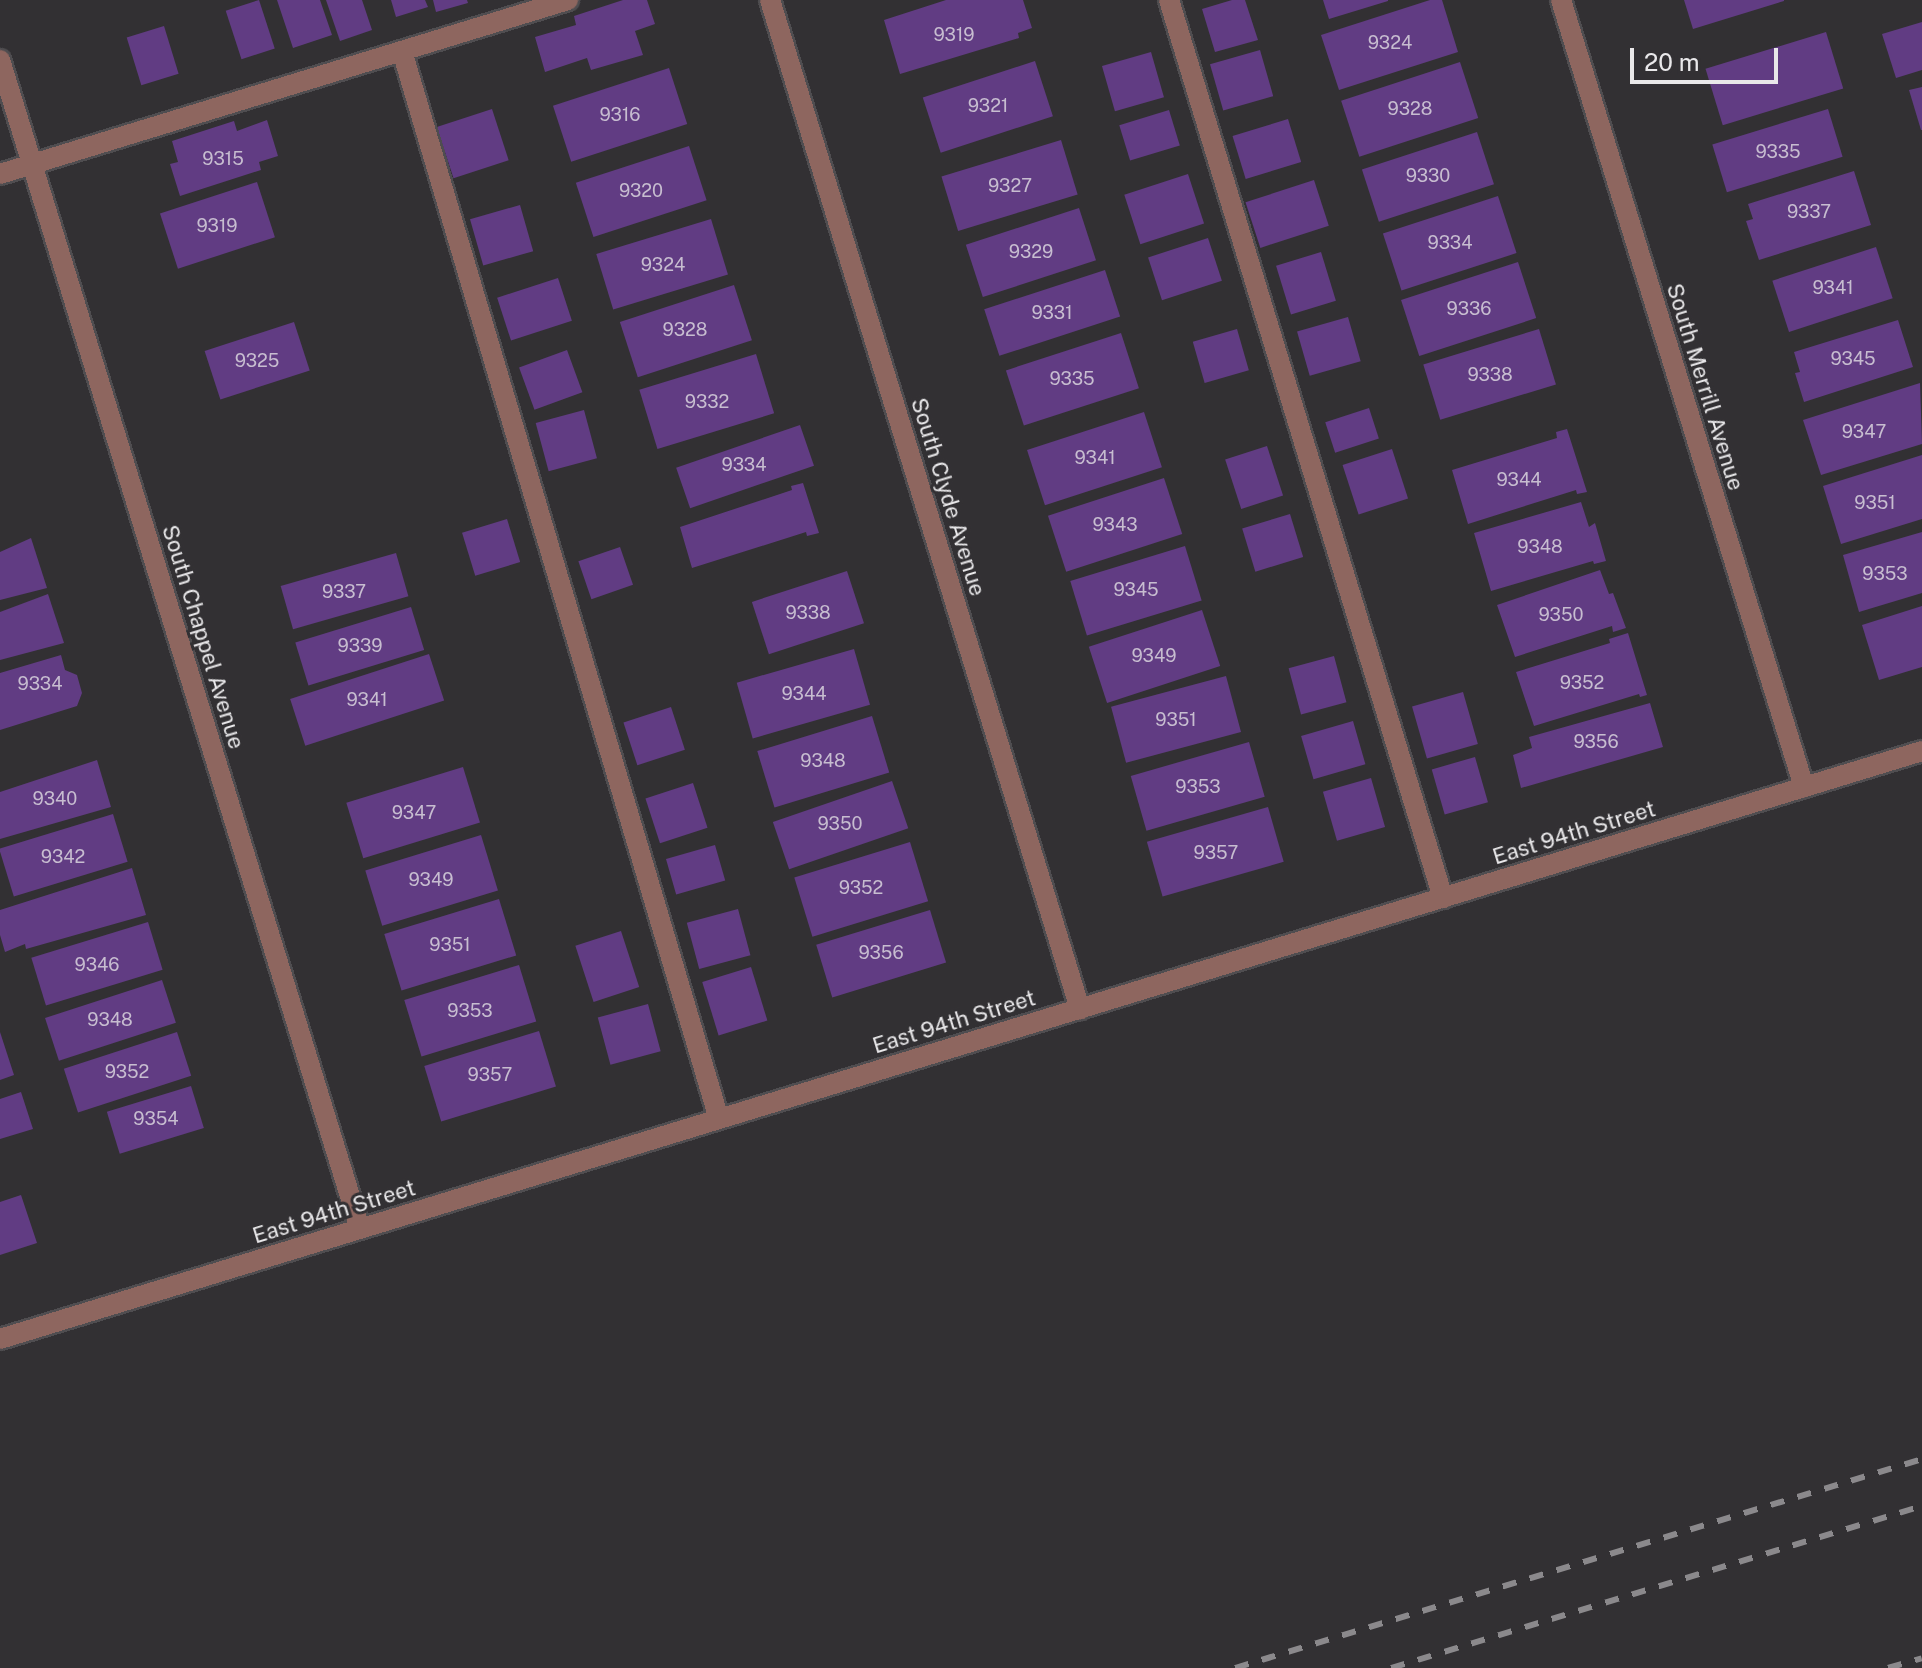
<!DOCTYPE html>
<style>
body{margin:0}
#map{position:relative;width:1922px;height:1668px;overflow:hidden;background:#323033;font-family:"Public Sans",sans-serif}
div>[style]{position:absolute}
.building>*{inset:0;background:#613c83;transform-origin:0 0}
.roads{filter:drop-shadow(2px 0 #4f4d50) drop-shadow(-2px 0 #4f4d50) drop-shadow(0 2px #4f4d50) drop-shadow(0 -2px #4f4d50)}
.lane>*{height:20px;margin:-10px;padding:0 10px;transform-origin:10px;border-radius:10px;background:#8e665f}
.street>*{height:20px;margin:-10px;padding:0 10px;transform-origin:10px;border-radius:10px;background:#8e665f}
.rail>*{height:6px;margin-top:-3px;transform-origin:0;background:repeating-linear-gradient(90deg,#8b898c 0 14px,transparent 0 28px)}
span{translate:-50% -50%;white-space:nowrap;text-align:center;line-height:1.15;-webkit-text-stroke:6px #323033;paint-order:stroke}
.number-label{font-size:18px;color:#c7bdd0}
.number-label span{-webkit-text-stroke-width:0}
.street-label{font-size:22px;color:#e9e8ea}
.scale{position:absolute;left:1630px;top:48px;width:148px;height:36px;box-sizing:border-box;border:4px solid #e9e8ea;border-top:0;padding-left:10px;font-size:24px;line-height:28px;white-space:nowrap;color:#e9e8ea;-webkit-text-stroke:6px #323033;paint-order:stroke}
</style>
<div id="map">
<div class="building">
<i style="left:259px;top:0;width:51px;height:35px;rotate:72deg"></i>
<i style="clip-path:polygon(277px 0,320px 0,332px 35px,293px 48px)"></i>
<i style="clip-path:polygon(326px 0,362px 0,372px 30px,340px 41px)"></i>
<i style="clip-path:polygon(391px 0,425px 0,428px 7px,396px 17px)"></i>
<i style="clip-path:polygon(433px 0,467px 0,468px 3px,436px 12px)"></i>
<i style="clip-path:polygon(623px 0,647px 0,655px 24px,635px 31px,643px 55px,591px 70px,587px 58px,545px 72px,535px 37px,576px 25px,574px 16px)"></i>
<i style="clip-path:polygon(946px 0,1023px 0,1032px 28px,1018px 33px,1019px 38px,900px 74px,884px 20px)"></i>
<i style="clip-path:polygon(1232px 0,1245px 0,1258px 40px,1215px 52px,1202px 9px)"></i>
<i style="clip-path:polygon(1323px 0,1388px 0,1388px 1px,1329px 19px)"></i>
<i style="clip-path:polygon(1430px 0,1442px 0,1458px 52px,1339px 90px,1321px 35px)"></i>
<i style="clip-path:polygon(1684px 0,1784px 0,1784px 1px,1693px 29px)"></i>
<i style="clip-path:polygon(1922px 22px,1922px 70px,1896px 78px,1882px 34px)"></i>
<i style="left:164px;top:26px;width:50px;height:39px;rotate:73deg"></i>
<i style="left:1826px;top:32px;width:59px;height:126px;rotate:73deg"></i>
<i style="left:1260px;top:50px;width:48px;height:52px;rotate:74deg"></i>
<i style="left:1151px;top:52px;width:47px;height:51px;rotate:74deg"></i>
<i style="left:1035px;top:61px;width:58px;height:118px;rotate:72deg"></i>
<i style="left:1460px;top:62px;width:59px;height:125px;rotate:72deg"></i>
<i style="left:669px;top:68px;width:59px;height:122px;rotate:72deg"></i>
<i style="clip-path:polygon(1922px 87px,1922px 130px,1921px 130px,1909px 90px)"></i>
<i style="left:492px;top:109px;width:54px;height:58px;rotate:72deg"></i>
<i style="left:1828px;top:109px;width:50px;height:121px;rotate:73deg"></i>
<i style="left:1169px;top:110px;width:37px;height:52px;rotate:73deg"></i>
<i style="left:1288px;top:119px;width:45px;height:58px;rotate:73deg"></i>
<i style="clip-path:polygon(267px 120px,278px 156px,259px 162px,261px 170px,180px 196px,170px 164px,178px 162px,172px 141px,234px 121px,237px 131px)"></i>
<i style="left:1477px;top:132px;width:55px;height:121px;rotate:72deg"></i>
<i style="left:1061px;top:140px;width:57px;height:125px;rotate:73deg"></i>
<i style="left:689px;top:146px;width:57px;height:119px;rotate:72deg"></i>
<i style="clip-path:polygon(1854px 171px,1871px 225px,1759px 260px,1746px 221px,1753px 219px,1748px 204px)"></i>
<i style="left:1188px;top:174px;width:52px;height:67px;rotate:72deg"></i>
<i style="left:1314px;top:180px;width:48px;height:72px;rotate:72deg"></i>
<i style="left:257px;top:182px;width:58px;height:102px;rotate:72deg"></i>
<i style="left:1498px;top:196px;width:60px;height:121px;rotate:72deg"></i>
<i style="left:520px;top:205px;width:48px;height:52px;rotate:74deg"></i>
<i style="left:1079px;top:208px;width:55px;height:119px;rotate:72deg"></i>
<i style="left:711px;top:219px;width:58px;height:120px;rotate:73deg"></i>
<i style="left:1208px;top:238px;width:45px;height:63px;rotate:72deg"></i>
<i style="left:1876px;top:247px;width:54px;height:109px;rotate:72deg"></i>
<i style="left:1321px;top:252px;width:51px;height:47px;rotate:73deg"></i>
<i style="left:1518px;top:262px;width:59px;height:123px;rotate:72deg"></i>
<i style="left:1105px;top:270px;width:49px;height:127px;rotate:72deg"></i>
<i style="left:558px;top:278px;width:45px;height:64px;rotate:72deg"></i>
<i style="left:734px;top:285px;width:58px;height:120px;rotate:72deg"></i>
<i style="left:1348px;top:317px;width:46px;height:53px;rotate:74deg"></i>
<i style="clip-path:polygon(1898px 320px,1913px 367px,1804px 402px,1795px 373px,1800px 372px,1794px 352px)"></i>
<i style="left:294px;top:322px;width:51px;height:94px;rotate:72deg"></i>
<i style="left:1237px;top:329px;width:43px;height:46px;rotate:74deg"></i>
<i style="left:1539px;top:329px;width:58px;height:121px;rotate:73deg"></i>
<i style="left:1121px;top:333px;width:58px;height:121px;rotate:72deg"></i>
<i style="left:567px;top:350px;width:45px;height:51px;rotate:70deg"></i>
<i style="left:756px;top:354px;width:62px;height:122px;rotate:73deg"></i>
<i style="clip-path:polygon(1920px 383px,1922px 444px,1821px 475px,1803px 420px)"></i>
<i style="left:1369px;top:408px;width:32px;height:46px;rotate:72deg"></i>
<i style="left:584px;top:410px;width:50px;height:50px;rotate:75deg"></i>
<i style="left:1144px;top:412px;width:58px;height:123px;rotate:72deg"></i>
<i style="left:800px;top:425px;width:43px;height:131px;rotate:71deg"></i>
<i style="clip-path:polygon(1567px 429px,1587px 492px,1577px 494px,1576px 490px,1468px 524px,1452px 470px,1557px 438px,1556px 432px)"></i>
<i style="left:1267px;top:446px;width:52px;height:44px;rotate:72deg"></i>
<i style="left:1392px;top:449px;width:52px;height:52px;rotate:72deg"></i>
<i style="clip-path:polygon(1922px 455px,1922px 519px,1841px 544px,1823px 486px)"></i>
<i style="left:1164px;top:478px;width:59px;height:122px;rotate:72deg"></i>
<i style="clip-path:polygon(803px 483px,819px 533px,807px 536px,806px 532px,692px 568px,680px 527px,792px 490px,791px 486px)"></i>
<i style="clip-path:polygon(1581px 502px,1589px 527px,1595px 523px,1606px 561px,1594px 564px,1593px 561px,1491px 591px,1474px 533px)"></i>
<i style="left:1290px;top:514px;width:45px;height:50px;rotate:73deg"></i>
<i style="left:507px;top:519px;width:45px;height:47px;rotate:73deg"></i>
<i style="clip-path:polygon(1922px 532px,1922px 593px,1859px 612px,1843px 555px)"></i>
<i style="clip-path:polygon(31px 538px,47px 588px,0 600px,0 552px)"></i>
<i style="left:1185px;top:546px;width:57px;height:120px;rotate:73deg"></i>
<i style="left:620px;top:547px;width:40px;height:44px;rotate:71deg"></i>
<i style="left:396px;top:553px;width:45px;height:120px;rotate:74deg"></i>
<i style="clip-path:polygon(1600px 570px,1609px 594px,1613px 593px,1626px 628px,1613px 632px,1612px 626px,1515px 657px,1497px 605px)"></i>
<i style="left:847px;top:571px;width:55px;height:100px;rotate:72deg"></i>
<i style="clip-path:polygon(48px 594px,64px 643px,0 660px,0 612px)"></i>
<i style="clip-path:polygon(1922px 606px,1922px 667px,1879px 680px,1862px 625px)"></i>
<i style="left:411px;top:607px;width:45px;height:121px;rotate:73deg"></i>
<i style="left:1202px;top:610px;width:59px;height:119px;rotate:72deg"></i>
<i style="clip-path:polygon(1628px 633px,1647px 695px,1640px 697px,1639px 694px,1534px 726px,1516px 672px,1610px 643px,1609px 639px)"></i>
<i style="left:854px;top:649px;width:58px;height:122px;rotate:74deg"></i>
<i style="left:429px;top:654px;width:49px;height:146px;rotate:72deg"></i>
<i style="clip-path:polygon(61px 655px,65px 670px,77px 675px,82px 693px,77px 706px,0 730px,0 673px)"></i>
<i style="left:1334px;top:656px;width:48px;height:47px;rotate:75deg"></i>
<i style="left:1226px;top:676px;width:58px;height:119px;rotate:75deg"></i>
<i style="left:1463px;top:692px;width:54px;height:53px;rotate:74deg"></i>
<i style="clip-path:polygon(1650px 703px,1663px 747px,1521px 788px,1513px 755px,1532px 748px,1529px 737px)"></i>
<i style="left:671px;top:707px;width:45px;height:50px;rotate:72deg"></i>
<i style="left:872px;top:716px;width:59px;height:120px;rotate:73deg"></i>
<i style="left:1353px;top:721px;width:45px;height:54px;rotate:74deg"></i>
<i style="left:1249px;top:742px;width:57px;height:123px;rotate:74deg"></i>
<i style="left:1475px;top:757px;width:47px;height:45px;rotate:74deg"></i>
<i style="clip-path:polygon(97px 760px,111px 807px,0 839px,0 792px)"></i>
<i style="left:463px;top:767px;width:58px;height:122px;rotate:73deg"></i>
<i style="left:1371px;top:778px;width:51px;height:50px;rotate:74deg"></i>
<i style="left:892px;top:781px;width:50px;height:126px;rotate:71deg"></i>
<i style="left:693px;top:783px;width:47px;height:50px;rotate:72deg"></i>
<i style="left:1268px;top:807px;width:57px;height:126px;rotate:74deg"></i>
<i style="left:113px;top:814px;width:50px;height:119px;rotate:73deg"></i>
<i style="left:481px;top:835px;width:58px;height:121px;rotate:73deg"></i>
<i style="left:910px;top:842px;width:62px;height:121px;rotate:73deg"></i>
<i style="left:715px;top:845px;width:37px;height:51px;rotate:74deg"></i>
<i style="clip-path:polygon(132px 868px,146px 915px,26px 949px,25px 944px,5px 952px,0 935px,0 910px)"></i>
<i style="left:499px;top:899px;width:59px;height:120px;rotate:73deg"></i>
<i style="left:738px;top:909px;width:48px;height:53px;rotate:75deg"></i>
<i style="left:930px;top:910px;width:55px;height:119px;rotate:73deg"></i>
<i style="left:148px;top:922px;width:50px;height:122px;rotate:73deg"></i>
<i style="left:621px;top:931px;width:59px;height:48px;rotate:72deg"></i>
<i style="left:519px;top:965px;width:59px;height:120px;rotate:73deg"></i>
<i style="left:751px;top:967px;width:56px;height:51px;rotate:73deg"></i>
<i style="left:162px;top:980px;width:45px;height:123px;rotate:72deg"></i>
<i style="left:648px;top:1004px;width:49px;height:52px;rotate:75deg"></i>
<i style="left:539px;top:1031px;width:58px;height:120px;rotate:73deg"></i>
<i style="clip-path:polygon(0 1032px,14px 1075px,0 1080px)"></i>
<i style="left:177px;top:1032px;width:46px;height:119px;rotate:72deg"></i>
<i style="left:191px;top:1086px;width:44px;height:88px;rotate:73deg"></i>
<i style="clip-path:polygon(21px 1092px,33px 1129px,0 1139px,0 1099px)"></i>
<i style="clip-path:polygon(21px 1195px,37px 1243px,0 1255px,0 1202px)"></i>
</div>
<div class="roads">
<div class="lane">
<i style="left:1169px;top:0;width:939px;rotate:73.03deg"></i>
<i style="left:402px;top:51px;width:1114px;rotate:73.47deg"></i>
<i style="left:0;top:174px;width:594px;rotate:-17.03deg"></i>
</div>
<div class="street">
<i style="left:770px;top:0;width:1056px;rotate:72.92deg"></i>
<i style="left:1561px;top:0;width:824px;rotate:72.84deg"></i>
<i style="left:0;top:60px;width:1223px;rotate:72.88deg"></i>
<i style="left:0;top:1339px;width:2010px;rotate:-17.01deg"></i>
</div>
</div>
<div class="rail">
<i style="left:1235px;top:1668px;width:718px;rotate:-16.92deg"></i>
<i style="left:1391px;top:1668px;width:555px;rotate:-16.97deg"></i>
<i style="left:1888px;top:1668px;width:35px;rotate:-16deg"></i>
</div>
<div class="number-label">
<span style="left:954px;top:35px">9319</span>
<span style="left:1390px;top:43px">9324</span>
<span style="left:988px;top:106px">9321</span>
<span style="left:1410px;top:109px">9328</span>
<span style="left:620px;top:115px">9316</span>
<span style="left:1778px;top:152px">9335</span>
<span style="left:223px;top:159px">9315</span>
<span style="left:1428px;top:176px">9330</span>
<span style="left:1010px;top:186px">9327</span>
<span style="left:641px;top:191px">9320</span>
<span style="left:1809px;top:212px">9337</span>
<span style="left:217px;top:226px">9319</span>
<span style="left:1450px;top:243px">9334</span>
<span style="left:1031px;top:252px">9329</span>
<span style="left:663px;top:265px">9324</span>
<span style="left:1833px;top:288px">9341</span>
<span style="left:1469px;top:309px">9336</span>
<span style="left:1052px;top:313px">9331</span>
<span style="left:685px;top:330px">9328</span>
<span style="left:1853px;top:359px">9345</span>
<span style="left:257px;top:361px">9325</span>
<span style="left:1490px;top:375px">9338</span>
<span style="left:1072px;top:379px">9335</span>
<span style="left:707px;top:402px">9332</span>
<span style="left:1864px;top:432px">9347</span>
<span style="left:1095px;top:458px">9341</span>
<span style="left:744px;top:465px">9334</span>
<span style="left:1519px;top:480px">9344</span>
<span style="left:1875px;top:503px">9351</span>
<span style="left:1115px;top:525px">9343</span>
<span style="left:1540px;top:547px">9348</span>
<span style="left:1885px;top:574px">9353</span>
<span style="left:1136px;top:590px">9345</span>
<span style="left:344px;top:592px">9337</span>
<span style="left:808px;top:613px">9338</span>
<span style="left:1561px;top:615px">9350</span>
<span style="left:360px;top:646px">9339</span>
<span style="left:1154px;top:656px">9349</span>
<span style="left:1582px;top:683px">9352</span>
<span style="left:40px;top:684px">9334</span>
<span style="left:804px;top:694px">9344</span>
<span style="left:367px;top:700px">9341</span>
<span style="left:1176px;top:720px">9351</span>
<span style="left:1596px;top:742px">9356</span>
<span style="left:823px;top:761px">9348</span>
<span style="left:1198px;top:787px">9353</span>
<span style="left:55px;top:799px">9340</span>
<span style="left:414px;top:813px">9347</span>
<span style="left:840px;top:824px">9350</span>
<span style="left:1216px;top:853px">9357</span>
<span style="left:63px;top:857px">9342</span>
<span style="left:431px;top:880px">9349</span>
<span style="left:861px;top:888px">9352</span>
<span style="left:450px;top:945px">9351</span>
<span style="left:881px;top:953px">9356</span>
<span style="left:97px;top:965px">9346</span>
<span style="left:470px;top:1011px">9353</span>
<span style="left:110px;top:1020px">9348</span>
<span style="left:127px;top:1072px">9352</span>
<span style="left:490px;top:1075px">9357</span>
<span style="left:156px;top:1119px">9354</span>
</div>
<div class="street-label">
<span style="left:1705px;top:387px;rotate:73deg">South Merrill Avenue</span>
<span style="left:948px;top:497px;rotate:73deg">South Clyde Avenue</span>
<span style="left:203px;top:637px;rotate:73deg">South Chappel Avenue</span>
<span style="left:1574px;top:833px;rotate:-17deg">East 94th Street</span>
<span style="left:954px;top:1022px;rotate:-17deg">East 94th Street</span>
<span style="left:334px;top:1212px;rotate:-17deg">East 94th Street</span>
</div>
<div class="scale">20 m</div>
</div>
